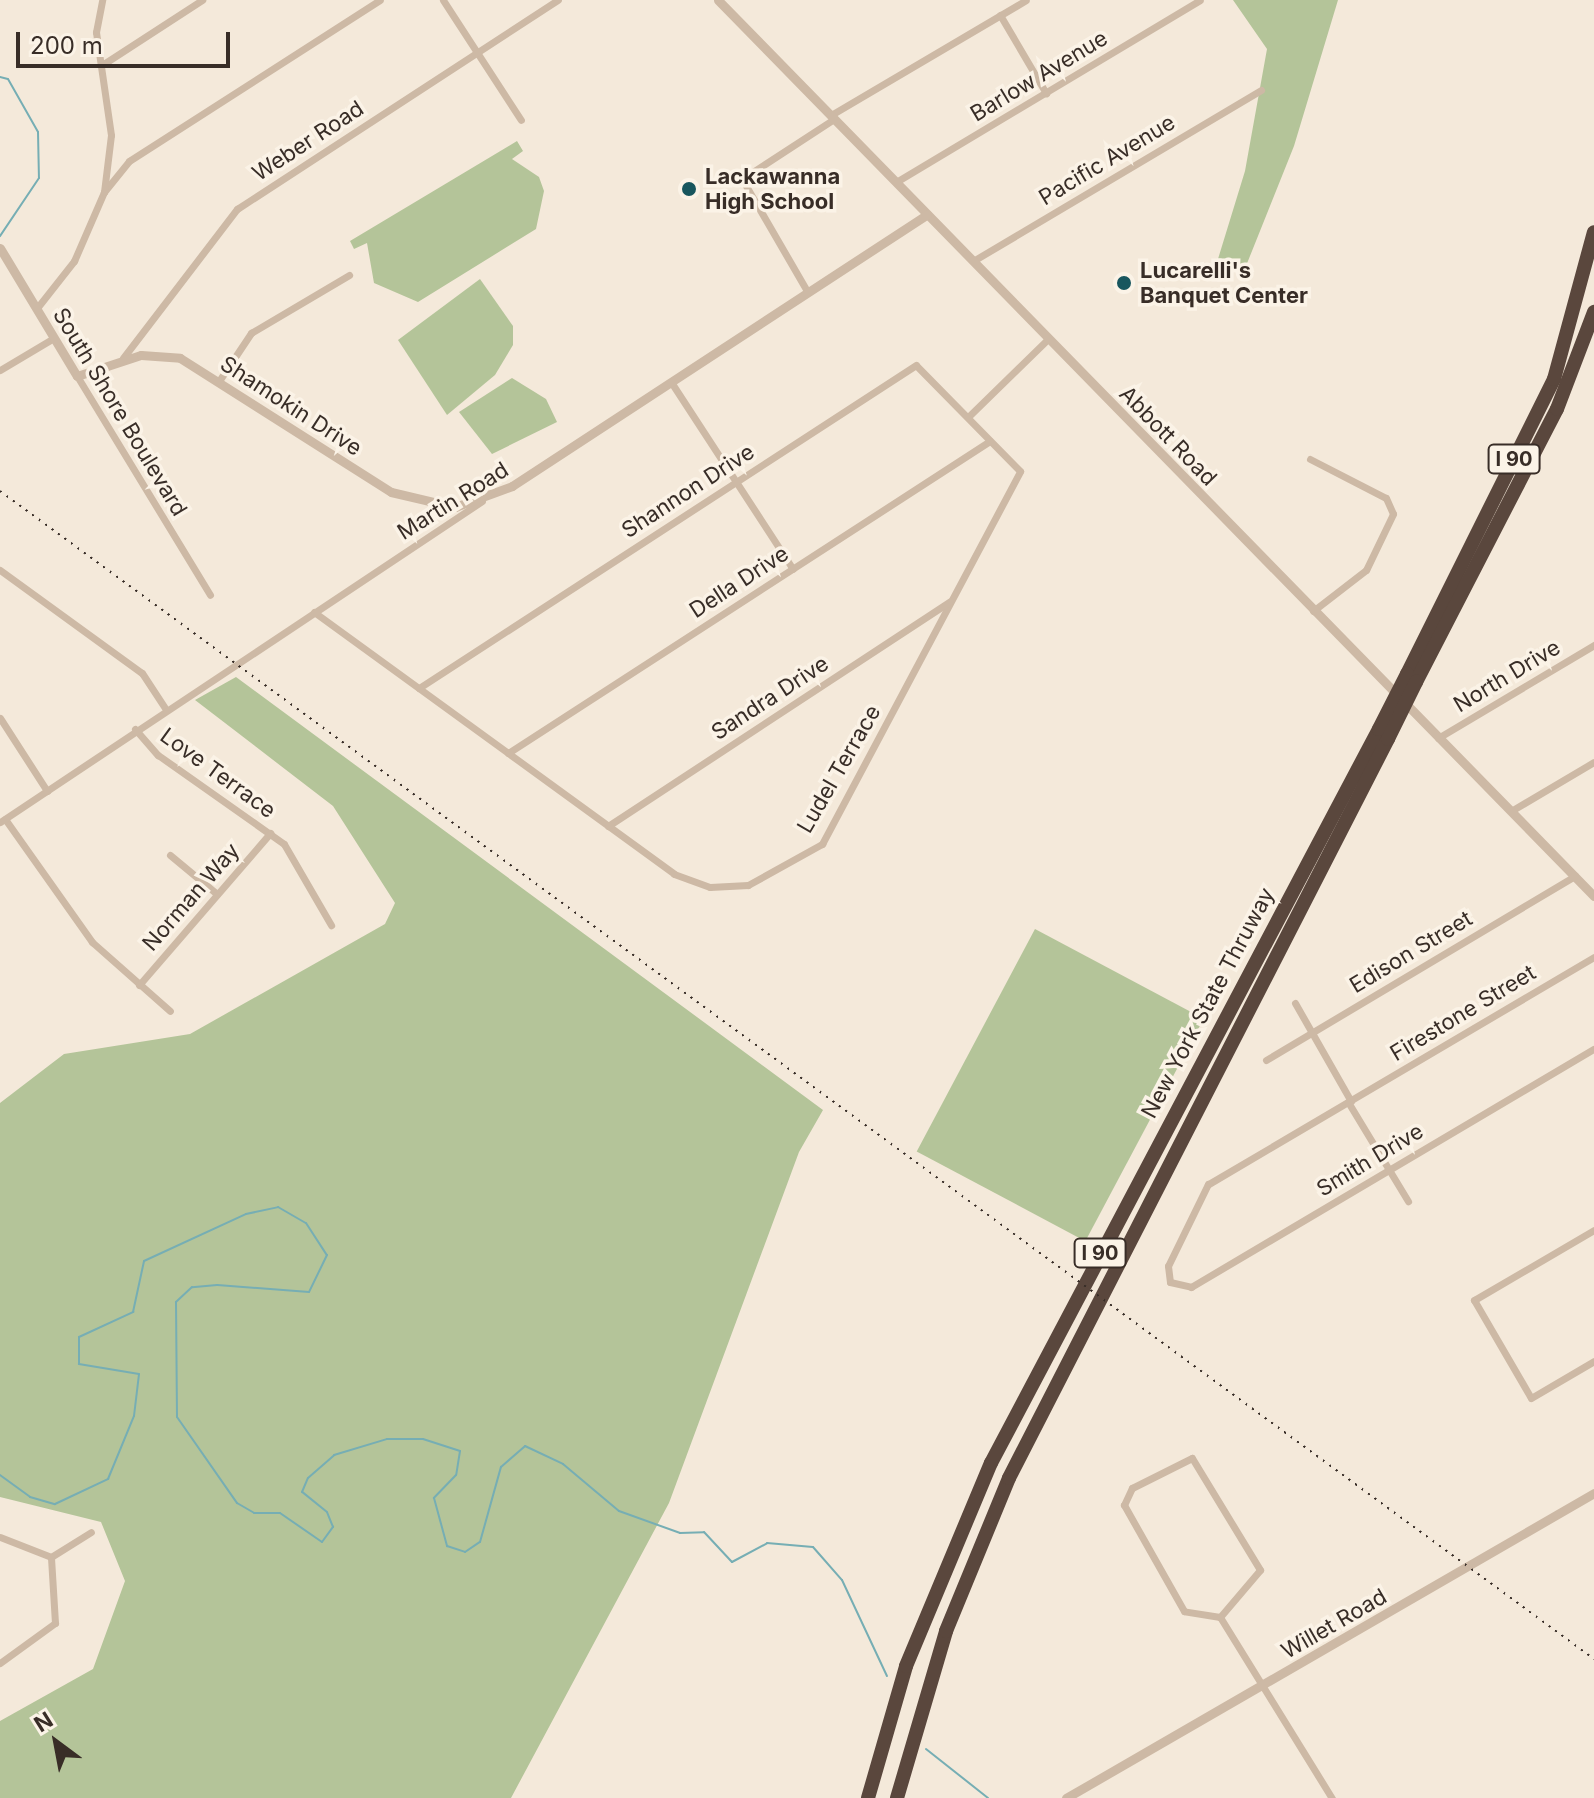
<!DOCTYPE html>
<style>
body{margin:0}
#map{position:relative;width:1594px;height:1798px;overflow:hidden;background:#f4e9da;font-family:Inter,sans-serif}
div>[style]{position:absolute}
.green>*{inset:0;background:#b4c499;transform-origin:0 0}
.stream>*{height:2px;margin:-1px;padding:0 1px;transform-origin:1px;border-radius:1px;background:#76aeb4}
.minor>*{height:7px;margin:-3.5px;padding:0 3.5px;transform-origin:3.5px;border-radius:3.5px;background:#cdb9a5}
.tertiary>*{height:9px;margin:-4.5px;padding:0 4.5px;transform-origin:4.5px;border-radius:4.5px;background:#cdb9a5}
.motorway>*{height:14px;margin:-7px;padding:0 7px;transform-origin:7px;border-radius:7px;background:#5a473d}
.rail>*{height:2px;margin-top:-1px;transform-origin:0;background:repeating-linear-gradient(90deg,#382d27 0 2px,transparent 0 8px)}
.motorway-bridge>*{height:14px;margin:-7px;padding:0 7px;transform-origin:7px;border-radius:7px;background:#5a473d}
.dots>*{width:22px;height:22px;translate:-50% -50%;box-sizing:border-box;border:4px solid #fbf3e7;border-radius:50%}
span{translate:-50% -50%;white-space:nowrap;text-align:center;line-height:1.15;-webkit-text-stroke:7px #fbf3e7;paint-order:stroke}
.shield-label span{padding:2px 6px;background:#fbf3e7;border:2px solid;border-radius:6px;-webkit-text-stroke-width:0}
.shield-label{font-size:20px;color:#382d27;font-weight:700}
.street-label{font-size:22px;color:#382d27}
.poi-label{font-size:22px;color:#382d27;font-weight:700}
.left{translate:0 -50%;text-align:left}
.north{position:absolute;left:16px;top:1702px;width:80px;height:80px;-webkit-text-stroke:6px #fbf3e7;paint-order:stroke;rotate:328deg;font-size:22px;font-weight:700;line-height:32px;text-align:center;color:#382d27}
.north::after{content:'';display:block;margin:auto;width:28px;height:36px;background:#382d27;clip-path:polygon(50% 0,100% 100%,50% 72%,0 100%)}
.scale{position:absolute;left:16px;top:32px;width:214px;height:36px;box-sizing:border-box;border:4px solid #382d27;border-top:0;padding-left:10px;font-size:24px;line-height:28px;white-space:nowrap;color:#382d27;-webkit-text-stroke:6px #fbf3e7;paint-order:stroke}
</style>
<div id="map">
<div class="green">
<i style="clip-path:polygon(1233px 0,1338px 0,1294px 146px,1242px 276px,1218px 259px,1245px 171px,1267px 49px)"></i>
<i style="clip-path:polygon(517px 141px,523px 151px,512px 159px,539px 177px,544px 191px,536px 229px,418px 302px,374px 283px,367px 243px,354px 249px,350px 241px)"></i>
<i style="clip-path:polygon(480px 279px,513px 326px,513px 345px,495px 375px,447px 415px,398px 340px)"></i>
<i style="clip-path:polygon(512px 378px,546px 399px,557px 422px,492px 454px,459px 412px)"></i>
<i style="clip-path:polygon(236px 677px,823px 1110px,799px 1152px,669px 1503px,511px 1798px,0 1798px,0 1721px,93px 1669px,125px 1581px,101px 1522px,0 1497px,0 1103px,64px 1054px,190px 1034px,385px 924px,395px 903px,333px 806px,195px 700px)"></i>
<i style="left:1035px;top:929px;width:191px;height:252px;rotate:28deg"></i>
</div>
<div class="stream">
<i style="left:0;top:77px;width:8px;rotate:14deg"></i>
<i style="left:8px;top:79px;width:61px;rotate:60.5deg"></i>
<i style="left:38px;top:132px;width:46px;rotate:88.8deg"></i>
<i style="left:39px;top:178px;width:70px;rotate:123.9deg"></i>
<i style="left:0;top:1475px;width:37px;rotate:36deg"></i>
<i style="left:30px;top:1497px;width:26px;rotate:16deg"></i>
<i style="left:55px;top:1504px;width:59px;rotate:-25.3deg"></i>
<i style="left:108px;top:1479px;width:68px;rotate:-67.6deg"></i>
<i style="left:134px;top:1416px;width:42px;rotate:-83.2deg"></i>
<i style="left:139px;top:1374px;width:61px;rotate:-170.5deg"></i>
<i style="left:79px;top:1364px;width:27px;rotate:-90deg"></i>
<i style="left:79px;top:1337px;width:60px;rotate:-24.8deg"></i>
<i style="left:133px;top:1312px;width:52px;rotate:-77.8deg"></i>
<i style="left:144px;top:1261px;width:112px;rotate:-24.7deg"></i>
<i style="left:246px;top:1214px;width:33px;rotate:-12deg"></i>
<i style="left:278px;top:1207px;width:32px;rotate:30deg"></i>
<i style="left:306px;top:1223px;width:38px;rotate:57deg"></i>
<i style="left:327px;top:1255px;width:41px;rotate:115.9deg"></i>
<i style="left:309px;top:1292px;width:92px;rotate:-175.6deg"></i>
<i style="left:217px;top:1285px;width:25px;rotate:175deg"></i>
<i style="left:192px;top:1287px;width:22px;rotate:137deg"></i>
<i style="left:176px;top:1302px;width:115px;rotate:89.5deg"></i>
<i style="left:177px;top:1417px;width:105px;rotate:55.1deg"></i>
<i style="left:237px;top:1503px;width:20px;rotate:30deg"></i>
<i style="left:254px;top:1513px;width:26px"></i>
<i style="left:280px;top:1513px;width:51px;rotate:34.6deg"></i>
<i style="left:322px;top:1542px;width:19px;rotate:-54deg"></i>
<i style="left:333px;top:1527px;width:16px;rotate:-112deg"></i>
<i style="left:327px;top:1512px;width:32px;rotate:-141deg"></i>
<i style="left:302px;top:1492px;width:15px;rotate:-67deg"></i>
<i style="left:308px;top:1478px;width:35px;rotate:-41deg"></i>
<i style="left:334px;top:1455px;width:55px;rotate:-16.8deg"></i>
<i style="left:387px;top:1439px;width:36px"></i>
<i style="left:423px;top:1439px;width:39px;rotate:18deg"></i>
<i style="left:460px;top:1451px;width:24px;rotate:99deg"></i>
<i style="left:456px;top:1475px;width:32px;rotate:134deg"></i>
<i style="left:434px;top:1498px;width:50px;rotate:74.8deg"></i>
<i style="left:447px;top:1546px;width:19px;rotate:18deg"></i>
<i style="left:465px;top:1552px;width:18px;rotate:-34deg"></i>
<i style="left:480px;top:1542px;width:78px;rotate:-74.4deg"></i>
<i style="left:501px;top:1467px;width:32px;rotate:-41deg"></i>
<i style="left:525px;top:1446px;width:42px;rotate:25.3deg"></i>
<i style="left:563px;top:1464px;width:73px;rotate:40deg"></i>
<i style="left:619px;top:1511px;width:65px;rotate:19.8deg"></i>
<i style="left:680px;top:1533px;width:24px;rotate:-2deg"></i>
<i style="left:704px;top:1532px;width:41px;rotate:47deg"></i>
<i style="left:732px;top:1562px;width:40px;rotate:-28deg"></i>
<i style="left:767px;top:1543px;width:46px;rotate:5deg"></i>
<i style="left:813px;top:1547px;width:44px;rotate:48.7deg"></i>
<i style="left:842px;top:1580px;width:106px;rotate:64.9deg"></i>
<i style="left:926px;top:1749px;width:79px;rotate:38.3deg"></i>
</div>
<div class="minor">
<i style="left:443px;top:0;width:143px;rotate:57deg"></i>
<i style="left:1000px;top:15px;width:91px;rotate:59.5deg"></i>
<i style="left:105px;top:63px;width:116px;rotate:-33deg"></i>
<i style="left:831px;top:115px;width:226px;rotate:-30.5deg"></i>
<i style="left:896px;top:182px;width:354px;rotate:-30.9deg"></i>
<i style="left:104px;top:192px;width:40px;rotate:-51deg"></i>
<i style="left:129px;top:161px;width:298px;rotate:-32.7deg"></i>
<i style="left:973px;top:261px;width:335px;rotate:-30.7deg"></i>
<i style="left:807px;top:291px;width:129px;rotate:-120.1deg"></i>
<i style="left:742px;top:179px;width:110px;rotate:-33.1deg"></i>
<i style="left:37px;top:308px;width:60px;rotate:-51.8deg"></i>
<i style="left:74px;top:261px;width:75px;rotate:-66.5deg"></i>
<i style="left:104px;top:192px;width:57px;rotate:-83deg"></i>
<i style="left:111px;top:135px;width:104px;rotate:-98.3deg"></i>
<i style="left:96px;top:32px;width:33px;rotate:-79deg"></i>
<i style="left:123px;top:358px;width:188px;rotate:-52.6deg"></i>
<i style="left:237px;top:209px;width:383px;rotate:-33.1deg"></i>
<i style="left:0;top:370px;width:63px;rotate:-30.7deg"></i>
<i style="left:77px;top:376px;width:256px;rotate:58.7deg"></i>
<i style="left:219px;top:381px;width:58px;rotate:-56.3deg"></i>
<i style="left:251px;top:333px;width:114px;rotate:-30.6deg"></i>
<i style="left:671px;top:382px;width:223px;rotate:56.9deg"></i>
<i style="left:968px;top:417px;width:112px;rotate:-44.3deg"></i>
<i style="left:1310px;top:459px;width:85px;rotate:27.2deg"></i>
<i style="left:1386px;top:498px;width:17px;rotate:66deg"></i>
<i style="left:1393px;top:514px;width:62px;rotate:115.7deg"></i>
<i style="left:1366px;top:570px;width:67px;rotate:142.3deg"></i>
<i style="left:0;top:570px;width:175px;rotate:36deg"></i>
<i style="left:142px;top:673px;width:42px;rotate:56.7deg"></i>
<i style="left:314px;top:612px;width:445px;rotate:36deg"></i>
<i style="left:674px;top:874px;width:38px;rotate:20deg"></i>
<i style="left:710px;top:887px;width:38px;rotate:-3deg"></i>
<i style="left:748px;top:885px;width:85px;rotate:-29deg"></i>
<i style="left:822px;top:844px;width:422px;rotate:-62deg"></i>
<i style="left:1020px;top:471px;width:148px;rotate:-134.5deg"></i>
<i style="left:916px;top:365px;width:593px;rotate:146.98deg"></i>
<i style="left:0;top:718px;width:87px;rotate:57.2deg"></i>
<i style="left:135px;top:729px;width:35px;rotate:49deg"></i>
<i style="left:158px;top:755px;width:154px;rotate:35.2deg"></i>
<i style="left:284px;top:844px;width:94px;rotate:59.9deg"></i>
<i style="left:1438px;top:738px;width:182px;rotate:-30.8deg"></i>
<i style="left:508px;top:753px;width:574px;rotate:-32.92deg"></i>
<i style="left:1511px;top:811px;width:96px;rotate:-30.6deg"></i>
<i style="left:5px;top:819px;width:151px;rotate:54.7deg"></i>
<i style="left:92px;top:942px;width:104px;rotate:41.5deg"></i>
<i style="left:0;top:822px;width:579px;rotate:-33.66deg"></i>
<i style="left:608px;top:826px;width:409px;rotate:-33.3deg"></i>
<i style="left:170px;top:855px;width:61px;rotate:39.7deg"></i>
<i style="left:1594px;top:957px;width:448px;rotate:149.5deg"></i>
<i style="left:1208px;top:1184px;width:91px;rotate:116deg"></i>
<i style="left:1168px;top:1266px;width:16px;rotate:83deg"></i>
<i style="left:1170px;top:1282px;width:22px;rotate:13deg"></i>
<i style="left:1191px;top:1287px;width:468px;rotate:-30.6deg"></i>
<i style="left:139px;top:985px;width:201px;rotate:-49.2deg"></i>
<i style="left:1295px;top:1003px;width:113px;rotate:60.3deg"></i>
<i style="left:1266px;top:1060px;width:360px;rotate:-30.8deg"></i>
<i style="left:1348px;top:1102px;width:116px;rotate:58.8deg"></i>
<i style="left:1594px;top:1230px;width:139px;rotate:149.7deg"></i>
<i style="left:1474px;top:1300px;width:113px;rotate:59.8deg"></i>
<i style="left:1531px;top:1398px;width:73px;rotate:-30.4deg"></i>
<i style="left:1192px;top:1458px;width:131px;rotate:58.7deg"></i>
<i style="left:1260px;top:1570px;width:62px;rotate:130.4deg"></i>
<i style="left:1220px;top:1617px;width:36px;rotate:-171deg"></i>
<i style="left:1184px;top:1611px;width:122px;rotate:-119.5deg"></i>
<i style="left:1124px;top:1505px;width:19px;rotate:-65deg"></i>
<i style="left:1132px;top:1488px;width:67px;rotate:-26.6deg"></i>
<i style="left:0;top:1537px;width:55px;rotate:21.4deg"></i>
<i style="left:51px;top:1557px;width:47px;rotate:-32deg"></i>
<i style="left:1220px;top:1617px;width:213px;rotate:58.3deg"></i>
<i style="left:0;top:1663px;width:68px;rotate:-36deg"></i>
<i style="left:55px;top:1623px;width:66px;rotate:-93.5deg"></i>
</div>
<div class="tertiary">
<i style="left:718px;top:0;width:1253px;rotate:45.65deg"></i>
<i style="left:0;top:248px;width:149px;rotate:59deg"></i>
<i style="left:77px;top:376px;width:67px;rotate:-18.2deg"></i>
<i style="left:141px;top:355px;width:39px;rotate:4deg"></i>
<i style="left:180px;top:358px;width:250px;rotate:32.4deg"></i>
<i style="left:391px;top:492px;width:66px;rotate:13.2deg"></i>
<i style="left:455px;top:507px;width:61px;rotate:-20.2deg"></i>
<i style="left:512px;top:486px;width:496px;rotate:-33.2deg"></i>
<i style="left:1066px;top:1798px;width:610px;rotate:-30.01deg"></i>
</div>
<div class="motorway">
<i style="left:1407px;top:674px;width:330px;rotate:-63.5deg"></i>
<i style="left:1554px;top:379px;width:152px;rotate:-74.8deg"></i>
<i style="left:1416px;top:682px;width:307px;rotate:-62.7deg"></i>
<i style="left:1557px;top:409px;width:104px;rotate:-69.1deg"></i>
<i style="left:868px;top:1798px;width:137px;rotate:-73.9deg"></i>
<i style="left:906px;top:1666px;width:220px;rotate:-67.3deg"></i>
<i style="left:991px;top:1463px;width:830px;rotate:-62.14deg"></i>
<i style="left:897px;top:1798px;width:174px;rotate:-73.6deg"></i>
<i style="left:946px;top:1631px;width:165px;rotate:-67.6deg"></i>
<i style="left:1009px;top:1478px;width:831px;rotate:-62.85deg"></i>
</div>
<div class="rail">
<i style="left:0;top:491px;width:1976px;rotate:36.23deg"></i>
</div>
<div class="motorway-bridge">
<i style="left:1379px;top:729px;width:62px;rotate:-63deg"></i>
<i style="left:1388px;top:739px;width:64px;rotate:-63.8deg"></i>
</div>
<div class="dots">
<i style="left:689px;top:189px;background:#18565e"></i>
<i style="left:1124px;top:283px;background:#18565e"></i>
</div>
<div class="shield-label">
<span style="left:1514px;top:459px">I 90</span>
<span style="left:1100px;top:1253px">I 90</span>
</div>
<div class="street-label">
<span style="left:1039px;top:76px;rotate:-31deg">Barlow Avenue</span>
<span style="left:308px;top:141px;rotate:-33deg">Weber Road</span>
<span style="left:1107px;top:160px;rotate:-31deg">Pacific Avenue</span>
<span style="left:291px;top:406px;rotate:33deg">Shamokin Drive</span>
<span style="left:120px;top:412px;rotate:59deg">South Shore Boulevard</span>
<span style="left:1168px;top:436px;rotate:46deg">Abbott Road</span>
<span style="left:688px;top:491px;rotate:-33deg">Shannon Drive</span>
<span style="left:453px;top:501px;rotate:-32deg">Martin Road</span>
<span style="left:739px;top:582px;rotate:-33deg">Della Drive</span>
<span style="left:1507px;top:676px;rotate:-31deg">North Drive</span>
<span style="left:770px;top:698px;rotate:-33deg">Sandra Drive</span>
<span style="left:839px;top:769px;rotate:-60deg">Ludel Terrace</span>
<span style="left:218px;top:773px;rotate:36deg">Love Terrace</span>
<span style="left:191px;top:897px;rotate:-49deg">Norman Way</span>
<span style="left:1411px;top:952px;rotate:-31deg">Edison Street</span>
<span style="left:1208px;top:1003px;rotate:-62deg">New York State Thruway</span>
<span style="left:1463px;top:1013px;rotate:-31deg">Firestone Street</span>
<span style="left:1370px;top:1160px;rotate:-31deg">Smith Drive</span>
<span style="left:1334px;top:1624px;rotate:-30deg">Willet Road</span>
</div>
<div class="poi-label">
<span class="left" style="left:705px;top:189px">Lackawanna<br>High School</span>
<span class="left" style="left:1140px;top:283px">Lucarelli's<br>Banquet Center</span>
</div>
<div class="north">N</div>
<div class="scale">200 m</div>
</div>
